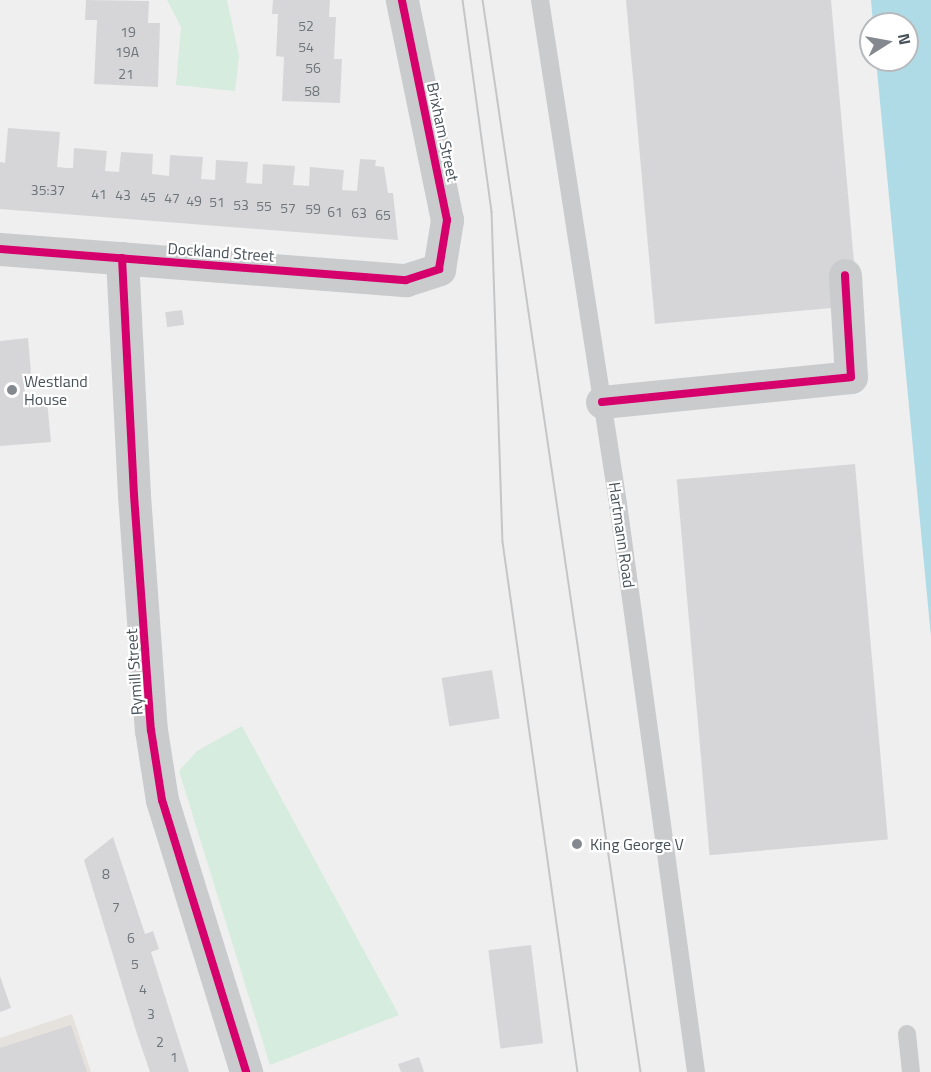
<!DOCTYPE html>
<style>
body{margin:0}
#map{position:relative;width:931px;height:1072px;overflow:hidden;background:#f0efef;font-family:"Titillium Web",sans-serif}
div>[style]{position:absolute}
.commercial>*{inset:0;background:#e5e2dd}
.green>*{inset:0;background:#d6ecde}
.water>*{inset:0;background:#afdbe6}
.building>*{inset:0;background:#d6d6d8;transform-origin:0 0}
.service>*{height:18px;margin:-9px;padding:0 9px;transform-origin:9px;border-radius:9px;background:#cacbcd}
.minor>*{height:33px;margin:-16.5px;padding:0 16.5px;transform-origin:16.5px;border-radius:16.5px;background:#cacbcd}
.tram>*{height:1.5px;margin:-0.75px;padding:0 0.75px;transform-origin:0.75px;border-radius:0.75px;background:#c5c6c7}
.cycleway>*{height:8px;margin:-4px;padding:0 4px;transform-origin:4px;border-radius:4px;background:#d6006c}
.dots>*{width:16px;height:16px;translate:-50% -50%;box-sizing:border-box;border:3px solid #fff;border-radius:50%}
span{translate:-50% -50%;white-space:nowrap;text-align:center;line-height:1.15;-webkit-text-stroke:4.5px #fff;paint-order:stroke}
.number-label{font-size:14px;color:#6d747a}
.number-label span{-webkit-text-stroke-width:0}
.street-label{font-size:16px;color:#485259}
.poi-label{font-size:16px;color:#485259}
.left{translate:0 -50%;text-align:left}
.north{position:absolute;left:859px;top:12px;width:60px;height:60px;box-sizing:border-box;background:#fff;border:2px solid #b6babd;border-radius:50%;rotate:79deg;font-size:16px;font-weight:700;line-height:24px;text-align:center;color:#485259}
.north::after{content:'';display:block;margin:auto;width:21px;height:27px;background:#83898e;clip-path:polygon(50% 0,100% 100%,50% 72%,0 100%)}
</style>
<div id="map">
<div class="commercial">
<i style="clip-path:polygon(72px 1014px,91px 1072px,0 1072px,0 1038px)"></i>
</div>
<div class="green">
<i style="clip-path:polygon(167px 0,227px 0,239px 56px,235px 91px,176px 85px,181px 27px)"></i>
<i style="clip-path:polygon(242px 726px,399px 1015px,270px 1065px,179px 771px,197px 751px)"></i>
</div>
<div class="water">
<i style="clip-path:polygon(871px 0,931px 0,931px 637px,876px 60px,907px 60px,907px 24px,873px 24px)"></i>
</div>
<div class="building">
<i style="clip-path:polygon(86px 0,149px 1px,148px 23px,160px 23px,158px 87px,94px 84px,97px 20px,85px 20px)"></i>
<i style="clip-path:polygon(273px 0,330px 0,329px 17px,336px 17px,334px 59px,342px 59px,340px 103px,282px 101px,284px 57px,276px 56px,278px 14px,272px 14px)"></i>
<i style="clip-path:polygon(626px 0,831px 0,855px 274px,832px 308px,655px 324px)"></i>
<i style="clip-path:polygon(8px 128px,60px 132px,57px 167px,67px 168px,73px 168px,74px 148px,107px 151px,105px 171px,119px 172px,121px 152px,153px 154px,152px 174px,169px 176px,170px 155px,203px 157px,201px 179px,215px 180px,216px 160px,233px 161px,248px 162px,246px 183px,262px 184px,263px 164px,295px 166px,293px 185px,309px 186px,310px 167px,344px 170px,342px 190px,357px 191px,360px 159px,376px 160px,375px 166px,384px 167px,388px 193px,393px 193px,398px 240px,0 209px,0 162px,5px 163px)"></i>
<i style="left:182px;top:310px;width:15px;height:17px;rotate:82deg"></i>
<i style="clip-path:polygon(28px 338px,32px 384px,24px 385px,25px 395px,27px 403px,47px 401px,51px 442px,0 446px,0 341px)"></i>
<i style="left:855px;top:464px;width:377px;height:179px;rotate:85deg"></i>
<i style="left:492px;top:670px;width:49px;height:51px;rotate:81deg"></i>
<i style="clip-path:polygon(113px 837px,145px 934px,153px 931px,159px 949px,151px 952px,189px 1072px,150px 1072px,137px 1034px,84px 860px)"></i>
<i style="left:531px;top:945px;width:99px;height:43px;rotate:83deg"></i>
<i style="clip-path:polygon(0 976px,11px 1008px,0 1012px)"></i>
<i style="clip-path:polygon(71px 1025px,87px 1072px,0 1072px,0 1048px)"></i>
<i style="clip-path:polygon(419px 1057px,424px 1072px,401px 1072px,398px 1064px)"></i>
</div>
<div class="service">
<i style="left:540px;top:0;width:510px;rotate:81.2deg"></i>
<i style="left:618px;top:504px;width:573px;rotate:82.18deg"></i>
<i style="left:907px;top:1034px;width:38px;rotate:84deg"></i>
</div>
<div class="minor">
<i style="left:0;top:249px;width:407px;rotate:4.4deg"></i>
<i style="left:406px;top:280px;width:35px;rotate:-18deg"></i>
<i style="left:439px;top:269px;width:50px;rotate:-80.7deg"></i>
<i style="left:447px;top:220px;width:225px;rotate:-101.6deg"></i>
<i style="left:122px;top:258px;width:237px;rotate:87.1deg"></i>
<i style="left:134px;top:495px;width:236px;rotate:85.9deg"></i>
<i style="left:151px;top:730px;width:71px;rotate:81.1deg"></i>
<i style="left:162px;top:800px;width:285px;rotate:72.8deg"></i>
<i style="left:602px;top:402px;width:250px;rotate:-5.7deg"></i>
<i style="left:851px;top:377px;width:102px;rotate:-93.4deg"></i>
</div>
<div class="tram">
<i style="left:463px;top:0;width:214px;rotate:82.2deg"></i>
<i style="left:492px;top:212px;width:330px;rotate:88.1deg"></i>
<i style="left:503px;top:542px;width:535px;rotate:81.95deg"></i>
<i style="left:483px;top:0;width:1084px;rotate:81.62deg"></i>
</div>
<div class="cycleway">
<i style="left:0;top:249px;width:407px;rotate:4.4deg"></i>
<i style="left:406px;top:280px;width:35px;rotate:-18deg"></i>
<i style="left:439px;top:269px;width:50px;rotate:-80.7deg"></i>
<i style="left:447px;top:220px;width:225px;rotate:-101.6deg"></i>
<i style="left:122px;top:258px;width:237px;rotate:87.1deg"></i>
<i style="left:134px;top:495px;width:236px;rotate:85.9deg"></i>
<i style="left:151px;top:730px;width:71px;rotate:81.1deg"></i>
<i style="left:162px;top:800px;width:285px;rotate:72.8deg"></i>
<i style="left:602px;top:402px;width:250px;rotate:-5.7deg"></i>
<i style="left:851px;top:377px;width:102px;rotate:-93.4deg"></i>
</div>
<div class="dots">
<i style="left:12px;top:390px;background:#83898e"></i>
<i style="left:577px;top:844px;background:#83898e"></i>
</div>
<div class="number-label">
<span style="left:306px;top:26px">52</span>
<span style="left:128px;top:32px">19</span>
<span style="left:306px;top:47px">54</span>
<span style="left:127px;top:52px">19A</span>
<span style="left:313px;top:68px">56</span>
<span style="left:126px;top:74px">21</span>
<span style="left:312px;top:91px">58</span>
<span style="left:48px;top:190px">35:37</span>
<span style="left:99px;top:194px">41</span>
<span style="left:123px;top:195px">43</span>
<span style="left:148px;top:197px">45</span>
<span style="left:172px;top:198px">47</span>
<span style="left:194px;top:201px">49</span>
<span style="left:217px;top:202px">51</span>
<span style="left:241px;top:205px">53</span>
<span style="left:264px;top:206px">55</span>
<span style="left:288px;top:208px">57</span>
<span style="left:313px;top:209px">59</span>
<span style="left:335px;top:212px">61</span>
<span style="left:359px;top:213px">63</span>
<span style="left:383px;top:215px">65</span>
<span style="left:106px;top:874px">8</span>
<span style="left:116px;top:907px">7</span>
<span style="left:131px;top:938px">6</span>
<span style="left:135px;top:964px">5</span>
<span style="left:143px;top:989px">4</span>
<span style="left:151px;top:1014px">3</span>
<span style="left:160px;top:1042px">2</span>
<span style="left:174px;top:1057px">1</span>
</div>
<div class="street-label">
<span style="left:443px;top:132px;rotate:78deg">Brixham Street</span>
<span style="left:221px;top:252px;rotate:4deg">Dockland Street</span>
<span style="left:622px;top:535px;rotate:82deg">Hartmann Road</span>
<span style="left:134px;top:672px;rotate:-94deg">Rymill Street</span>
</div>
<div class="poi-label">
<span class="left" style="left:24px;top:390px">Westland<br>House</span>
<span class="left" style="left:590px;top:844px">King George V</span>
</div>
<div class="north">N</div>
</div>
